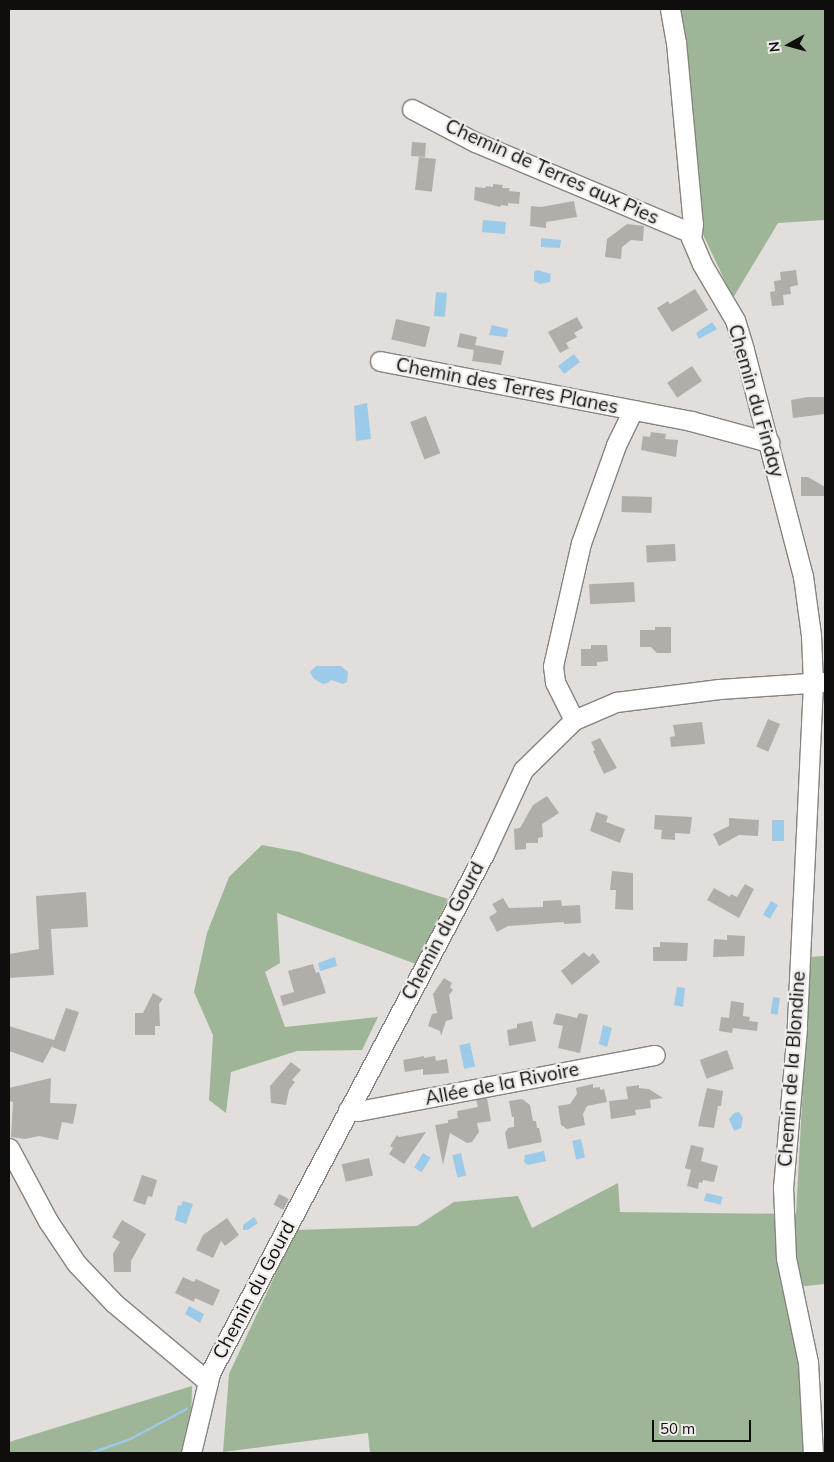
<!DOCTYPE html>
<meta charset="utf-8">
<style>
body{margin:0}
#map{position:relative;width:834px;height:1462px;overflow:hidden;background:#e1dedb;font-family:Mulish,sans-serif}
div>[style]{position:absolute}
.green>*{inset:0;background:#9eb697}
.water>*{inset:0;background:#9ccae9;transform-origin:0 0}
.building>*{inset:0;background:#b1aeaa;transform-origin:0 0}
.roads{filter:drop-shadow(1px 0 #868480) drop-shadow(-1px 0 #868480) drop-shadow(0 1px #868480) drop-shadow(0 -1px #868480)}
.minor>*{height:19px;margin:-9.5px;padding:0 9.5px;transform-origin:9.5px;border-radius:9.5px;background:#fff}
span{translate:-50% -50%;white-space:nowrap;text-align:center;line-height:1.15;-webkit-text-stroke:4.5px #eeebe8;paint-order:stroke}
.street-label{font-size:19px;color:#0f0e0d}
.frame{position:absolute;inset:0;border:10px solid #0f0e0d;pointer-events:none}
.north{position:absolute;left:764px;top:20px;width:50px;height:50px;-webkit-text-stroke:4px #eeebe8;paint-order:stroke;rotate:263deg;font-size:14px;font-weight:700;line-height:20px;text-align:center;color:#0f0e0d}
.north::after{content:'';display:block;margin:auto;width:18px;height:22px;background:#0f0e0d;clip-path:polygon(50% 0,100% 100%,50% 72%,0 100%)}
.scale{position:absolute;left:652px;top:1420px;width:99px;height:22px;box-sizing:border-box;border:2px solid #0f0e0d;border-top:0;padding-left:6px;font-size:15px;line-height:18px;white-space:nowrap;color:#0f0e0d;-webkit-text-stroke:4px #eeebe8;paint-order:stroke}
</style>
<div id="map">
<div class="green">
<i style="clip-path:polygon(679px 9px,825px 9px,825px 220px,778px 223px,733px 298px,699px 226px,685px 39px)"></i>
<i style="clip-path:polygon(262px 845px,299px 852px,448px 899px,416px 964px,277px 913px,280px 963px,265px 972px,285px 1027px,378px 1017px,362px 1050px,297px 1051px,231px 1072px,226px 1113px,209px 1100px,213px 1035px,194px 992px,207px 933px,229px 877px)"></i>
<i style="clip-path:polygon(825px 956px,825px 1284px,785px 1288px,799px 1364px,803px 1453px,370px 1453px,368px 1433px,223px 1452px,229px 1374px,296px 1230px,417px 1226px,454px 1202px,518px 1196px,532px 1228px,618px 1183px,620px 1212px,796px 1214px,810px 957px)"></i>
<i style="clip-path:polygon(192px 1386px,191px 1429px,181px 1453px,9px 1453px,9px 1442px)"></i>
</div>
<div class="water">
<i style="left:483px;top:220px;width:23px;height:12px;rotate:5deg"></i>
<i style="clip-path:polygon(541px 238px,561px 240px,560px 248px,541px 247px)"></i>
<i style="clip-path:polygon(537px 270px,551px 274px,550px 282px,540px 284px,534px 281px,534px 272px)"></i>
<i style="left:436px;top:292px;width:11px;height:24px;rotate:5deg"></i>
<i style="clip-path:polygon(712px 322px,717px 329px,699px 339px,696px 333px)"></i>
<i style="clip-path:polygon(492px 325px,508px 329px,507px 337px,489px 335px)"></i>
<i style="left:574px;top:354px;width:10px;height:20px;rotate:53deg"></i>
<i style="clip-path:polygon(367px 403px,371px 439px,356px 441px,354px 406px)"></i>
<i style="clip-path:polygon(316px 666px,341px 666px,348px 672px,347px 682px,343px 684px,331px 680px,328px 683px,323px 684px,314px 679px,310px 672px)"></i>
<i style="left:772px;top:820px;width:12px;height:21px"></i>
<i style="left:771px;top:901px;width:8px;height:16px;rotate:30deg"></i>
<i style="clip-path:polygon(335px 957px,337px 966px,320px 971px,318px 963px)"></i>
<i style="clip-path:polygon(677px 987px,685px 988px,683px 1007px,674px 1005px)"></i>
<i style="left:773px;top:997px;width:7px;height:17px;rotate:8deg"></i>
<i style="clip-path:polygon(603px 1025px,612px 1028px,607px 1047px,599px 1044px)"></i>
<i style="left:470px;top:1043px;width:24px;height:11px;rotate:78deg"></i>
<i style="clip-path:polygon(739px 1112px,743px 1118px,741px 1128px,734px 1131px,729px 1119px,734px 1113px)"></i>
<i style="left:581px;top:1139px;width:19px;height:9px;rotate:78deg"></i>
<i style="clip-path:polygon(544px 1151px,546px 1161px,528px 1165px,524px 1162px,525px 1155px)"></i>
<i style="left:423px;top:1153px;width:9px;height:17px;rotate:32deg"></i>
<i style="left:461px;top:1153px;width:23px;height:9px;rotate:77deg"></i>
<i style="left:706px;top:1193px;width:17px;height:8px;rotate:13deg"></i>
<i style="clip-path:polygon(183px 1201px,193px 1204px,186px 1224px,175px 1220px,178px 1205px,181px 1206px)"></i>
<i style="clip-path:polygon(254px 1217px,258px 1223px,248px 1230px,243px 1230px,243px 1225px)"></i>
<i style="clip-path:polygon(189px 1306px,204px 1314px,200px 1323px,185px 1314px)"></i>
<i style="clip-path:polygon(188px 1407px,187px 1410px,131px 1440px,95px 1453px,87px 1453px,130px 1438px)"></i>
</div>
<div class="building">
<i style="left:412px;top:142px;width:14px;height:14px;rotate:4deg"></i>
<i style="left:419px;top:157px;width:17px;height:33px;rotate:7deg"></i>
<i style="clip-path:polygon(493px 184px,503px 185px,502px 188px,510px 188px,509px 191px,520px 192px,519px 204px,508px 203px,508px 206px,501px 205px,500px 207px,474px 200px,475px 187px,485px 188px,486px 186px,493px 187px)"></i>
<i style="clip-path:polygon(574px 201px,577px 217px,546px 222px,546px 228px,530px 226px,531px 206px,541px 207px)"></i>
<i style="clip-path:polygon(627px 224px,644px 226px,643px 241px,631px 240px,622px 247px,621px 259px,605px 257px,607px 239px)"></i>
<i style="clip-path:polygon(796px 270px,798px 285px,790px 287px,791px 294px,783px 295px,784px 305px,772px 306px,770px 292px,775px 291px,774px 281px,781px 280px,780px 272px)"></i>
<i style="clip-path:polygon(695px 289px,708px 310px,672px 332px,657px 308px,668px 301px,670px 304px)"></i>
<i style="clip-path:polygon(577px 317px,583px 328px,574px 333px,577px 337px,566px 343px,569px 348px,560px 353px,548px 332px)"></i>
<i style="left:396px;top:319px;width:35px;height:21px;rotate:13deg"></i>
<i style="clip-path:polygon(460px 333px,477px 337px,475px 345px,504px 351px,501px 365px,472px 361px,474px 350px,457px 347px)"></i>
<i style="left:692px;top:366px;width:18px;height:30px;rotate:56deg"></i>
<i style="clip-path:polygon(808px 397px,825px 397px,825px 414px,793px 418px,791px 400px)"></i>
<i style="left:426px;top:416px;width:40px;height:17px;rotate:69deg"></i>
<i style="clip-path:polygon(651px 432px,666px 434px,665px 439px,678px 440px,676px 457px,641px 450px,643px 436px,650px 437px)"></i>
<i style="clip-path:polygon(801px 477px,808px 477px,825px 487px,825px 496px,801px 496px)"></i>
<i style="left:622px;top:496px;width:30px;height:16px;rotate:2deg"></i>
<i style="left:675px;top:544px;width:17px;height:29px;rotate:87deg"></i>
<i style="left:634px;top:582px;width:20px;height:45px;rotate:87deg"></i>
<i style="clip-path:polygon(655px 627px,671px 627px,671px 653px,657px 653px,651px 647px,640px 647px,640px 630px,655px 630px)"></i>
<i style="clip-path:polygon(591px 645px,607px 645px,608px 661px,597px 662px,597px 666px,581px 666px,581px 649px,591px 649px)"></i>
<i style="left:768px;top:719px;width:13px;height:30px;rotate:23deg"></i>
<i style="clip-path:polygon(702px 722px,705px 744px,671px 747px,670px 737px,675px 736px,673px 725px)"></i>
<i style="clip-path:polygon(600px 738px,617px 768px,604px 774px,593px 751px,595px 750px,591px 742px)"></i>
<i style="clip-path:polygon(547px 796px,559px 813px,542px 824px,543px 837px,538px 838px,538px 843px,526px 843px,526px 849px,515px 850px,514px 829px,520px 828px,533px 805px)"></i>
<i style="clip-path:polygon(596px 812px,608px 816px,606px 822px,625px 829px,620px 843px,590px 831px)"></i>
<i style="clip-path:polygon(655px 815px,692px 817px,690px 834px,675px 833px,675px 840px,661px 839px,662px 830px,654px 829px)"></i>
<i style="clip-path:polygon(729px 818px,759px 820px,758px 836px,739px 835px,719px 846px,713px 834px,729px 826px)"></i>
<i style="clip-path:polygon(612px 871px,633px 873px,633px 910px,615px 909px,616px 890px,610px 890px)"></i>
<i style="clip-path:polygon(745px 884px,754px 889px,739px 918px,707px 900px,714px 888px,730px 897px,731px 894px,737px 897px)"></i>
<i style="clip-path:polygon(86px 892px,88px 927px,51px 929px,54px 975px,9px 978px,9px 954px,39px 949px,36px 896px)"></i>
<i style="clip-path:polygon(503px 898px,509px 908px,543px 907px,543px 901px,561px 900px,562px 906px,580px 905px,581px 923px,564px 924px,564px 922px,508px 926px,497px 932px,489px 917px,497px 912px,492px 904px)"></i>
<i style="clip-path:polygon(727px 935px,745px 936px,744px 956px,713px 957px,714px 939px,727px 940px)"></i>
<i style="clip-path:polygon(660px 942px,688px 943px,687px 961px,653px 961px,653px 947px,660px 947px)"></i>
<i style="clip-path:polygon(584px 952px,589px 957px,593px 953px,600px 962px,572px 985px,561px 971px)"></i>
<i style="clip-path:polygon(313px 964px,316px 973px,319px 972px,326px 993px,283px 1006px,280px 996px,294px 992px,288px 971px)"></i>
<i style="clip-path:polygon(444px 978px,452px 983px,450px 987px,453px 990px,449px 995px,453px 1019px,446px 1021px,441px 1036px,440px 1031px,428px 1026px,432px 1014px,437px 1013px,433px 994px)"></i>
<i style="clip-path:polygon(153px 993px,163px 999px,159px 1004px,160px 1026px,155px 1026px,155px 1035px,135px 1035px,135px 1013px,143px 1013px)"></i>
<i style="clip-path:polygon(731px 1001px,744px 1003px,743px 1016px,750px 1017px,749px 1021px,758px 1022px,757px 1031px,733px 1028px,732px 1033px,719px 1031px,721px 1017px,729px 1018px)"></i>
<i style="clip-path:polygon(66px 1008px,79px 1012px,65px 1052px,52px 1047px,53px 1044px,43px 1063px,9px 1051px,9px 1026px,54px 1040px)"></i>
<i style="clip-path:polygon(556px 1013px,577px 1018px,579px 1013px,588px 1015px,580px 1053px,558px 1048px,563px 1026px,553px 1024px)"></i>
<i style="clip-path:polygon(532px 1021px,536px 1041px,509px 1046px,507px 1030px,517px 1028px,517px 1024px)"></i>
<i style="left:727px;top:1050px;width:20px;height:29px;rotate:70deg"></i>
<i style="clip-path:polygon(424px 1056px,424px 1058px,435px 1056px,436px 1061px,447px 1059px,449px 1073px,423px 1075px,423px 1069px,405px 1072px,403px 1060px)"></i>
<i style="clip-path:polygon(291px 1062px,301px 1070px,292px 1080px,295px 1082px,289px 1090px,286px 1105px,271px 1103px,270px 1086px)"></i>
<i style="clip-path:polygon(51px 1078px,50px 1103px,77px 1104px,73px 1124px,62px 1122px,58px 1140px,39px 1136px,25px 1139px,11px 1137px,13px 1102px,9px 1101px,9px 1088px)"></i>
<i style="clip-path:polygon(593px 1084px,593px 1088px,600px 1087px,600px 1090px,604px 1089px,607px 1102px,587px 1106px,583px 1114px,585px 1125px,567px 1129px,561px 1125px,558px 1106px,570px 1104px,577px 1094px,576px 1088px)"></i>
<i style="clip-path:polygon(639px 1085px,639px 1088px,649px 1089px,663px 1098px,650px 1100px,651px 1108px,635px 1110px,636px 1115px,611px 1119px,609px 1101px,628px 1099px,626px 1087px)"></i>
<i style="clip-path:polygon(707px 1088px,723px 1091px,721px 1106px,718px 1106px,714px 1128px,698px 1126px)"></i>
<i style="clip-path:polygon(487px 1098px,491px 1121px,477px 1123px,479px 1132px,472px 1142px,467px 1143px,450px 1133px,443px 1165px,435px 1125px,448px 1123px,448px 1120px,458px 1118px,457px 1111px,478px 1107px,476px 1100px)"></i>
<i style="clip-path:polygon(522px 1099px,530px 1105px,533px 1121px,536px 1121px,537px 1128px,539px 1128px,542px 1142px,508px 1149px,505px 1133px,508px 1128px,514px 1127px,514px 1117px,512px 1117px,509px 1101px)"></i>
<i style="clip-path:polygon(426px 1132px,404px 1164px,389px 1154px,393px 1148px,390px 1146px,397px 1135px,399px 1137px)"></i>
<i style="clip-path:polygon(691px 1145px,704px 1148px,701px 1161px,718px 1166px,714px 1182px,703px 1180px,702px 1183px,699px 1182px,698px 1189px,687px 1186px,691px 1170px,685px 1168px)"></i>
<i style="left:369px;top:1158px;width:18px;height:28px;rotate:77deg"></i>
<i style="clip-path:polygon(142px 1175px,157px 1180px,152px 1197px,148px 1196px,145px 1205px,133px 1201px)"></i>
<i style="left:279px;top:1194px;width:11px;height:12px;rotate:27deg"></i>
<i style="clip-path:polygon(227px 1218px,239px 1235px,225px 1246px,221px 1241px,213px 1258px,196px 1250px,203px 1235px)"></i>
<i style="clip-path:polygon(122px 1220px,146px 1234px,131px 1261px,131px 1272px,114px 1272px,113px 1254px,120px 1242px,112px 1237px)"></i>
<i style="clip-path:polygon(183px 1277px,194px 1282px,196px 1279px,220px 1290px,213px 1306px,195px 1298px,194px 1302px,175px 1293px)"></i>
</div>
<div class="roads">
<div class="minor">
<i style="left:670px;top:9px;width:34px;rotate:80deg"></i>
<i style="left:676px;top:42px;width:183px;rotate:84.7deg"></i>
<i style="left:693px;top:224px;width:14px;rotate:98deg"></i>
<i style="left:691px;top:238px;width:28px;rotate:67deg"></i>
<i style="left:702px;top:264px;width:65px;rotate:59.5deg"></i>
<i style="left:735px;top:320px;width:31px;rotate:73deg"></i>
<i style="left:744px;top:350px;width:234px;rotate:75.4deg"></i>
<i style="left:803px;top:576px;width:60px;rotate:82.3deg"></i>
<i style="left:811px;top:635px;width:48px;rotate:87.6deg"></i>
<i style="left:813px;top:683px;width:345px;rotate:92.7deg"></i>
<i style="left:797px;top:1028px;width:160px;rotate:95deg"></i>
<i style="left:783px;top:1187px;width:71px;rotate:87.6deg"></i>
<i style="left:786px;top:1258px;width:106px;rotate:78.1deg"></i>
<i style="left:808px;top:1362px;width:91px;rotate:86.9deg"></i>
<i style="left:412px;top:109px;width:71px;rotate:27.6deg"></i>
<i style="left:475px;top:142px;width:235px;rotate:22.8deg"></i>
<i style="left:380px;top:361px;width:317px;rotate:10.9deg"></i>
<i style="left:691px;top:421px;width:81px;rotate:15.1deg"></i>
<i style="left:574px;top:720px;width:42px;rotate:-116.6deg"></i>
<i style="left:555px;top:682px;width:16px;rotate:-97deg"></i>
<i style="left:553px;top:666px;width:126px;rotate:-77.2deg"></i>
<i style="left:581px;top:543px;width:104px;rotate:-70.3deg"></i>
<i style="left:616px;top:445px;width:39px;rotate:-64deg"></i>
<i style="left:348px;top:1110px;width:10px;rotate:6deg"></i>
<i style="left:358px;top:1111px;width:302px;rotate:-10.7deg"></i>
<i style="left:9px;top:1148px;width:83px;rotate:61.9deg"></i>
<i style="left:48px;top:1221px;width:50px;rotate:56.3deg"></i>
<i style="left:76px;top:1263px;width:55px;rotate:46.5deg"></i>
<i style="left:114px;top:1303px;width:123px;rotate:40deg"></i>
<i style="left:191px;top:1453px;width:82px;rotate:-76.6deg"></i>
<i style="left:210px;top:1373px;width:587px;rotate:-62.17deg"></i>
<i style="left:484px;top:854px;width:93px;rotate:-65.1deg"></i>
<i style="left:523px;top:770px;width:71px;rotate:-44.4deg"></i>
<i style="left:574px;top:720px;width:46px;rotate:-23.2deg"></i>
<i style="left:616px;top:702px;width:104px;rotate:-7.2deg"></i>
<i style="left:719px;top:689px;width:105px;rotate:-3.8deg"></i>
</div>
</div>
<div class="street-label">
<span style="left:552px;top:172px;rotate:24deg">Chemin de Terres aux Pies</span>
<span style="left:507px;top:386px;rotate:11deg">Chemin des Terres Planes</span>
<span style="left:756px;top:401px;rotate:74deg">Chemin du Finday</span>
<span style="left:443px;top:931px;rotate:-62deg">Chemin du Gourd</span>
<span style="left:792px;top:1069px;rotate:-86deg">Chemin de la Blondine</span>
<span style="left:502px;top:1084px;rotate:-11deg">Allée de la Rivoire</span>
<span style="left:254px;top:1290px;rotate:-62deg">Chemin du Gourd</span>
</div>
<div class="frame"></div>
<div class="north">N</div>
<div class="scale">50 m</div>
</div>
